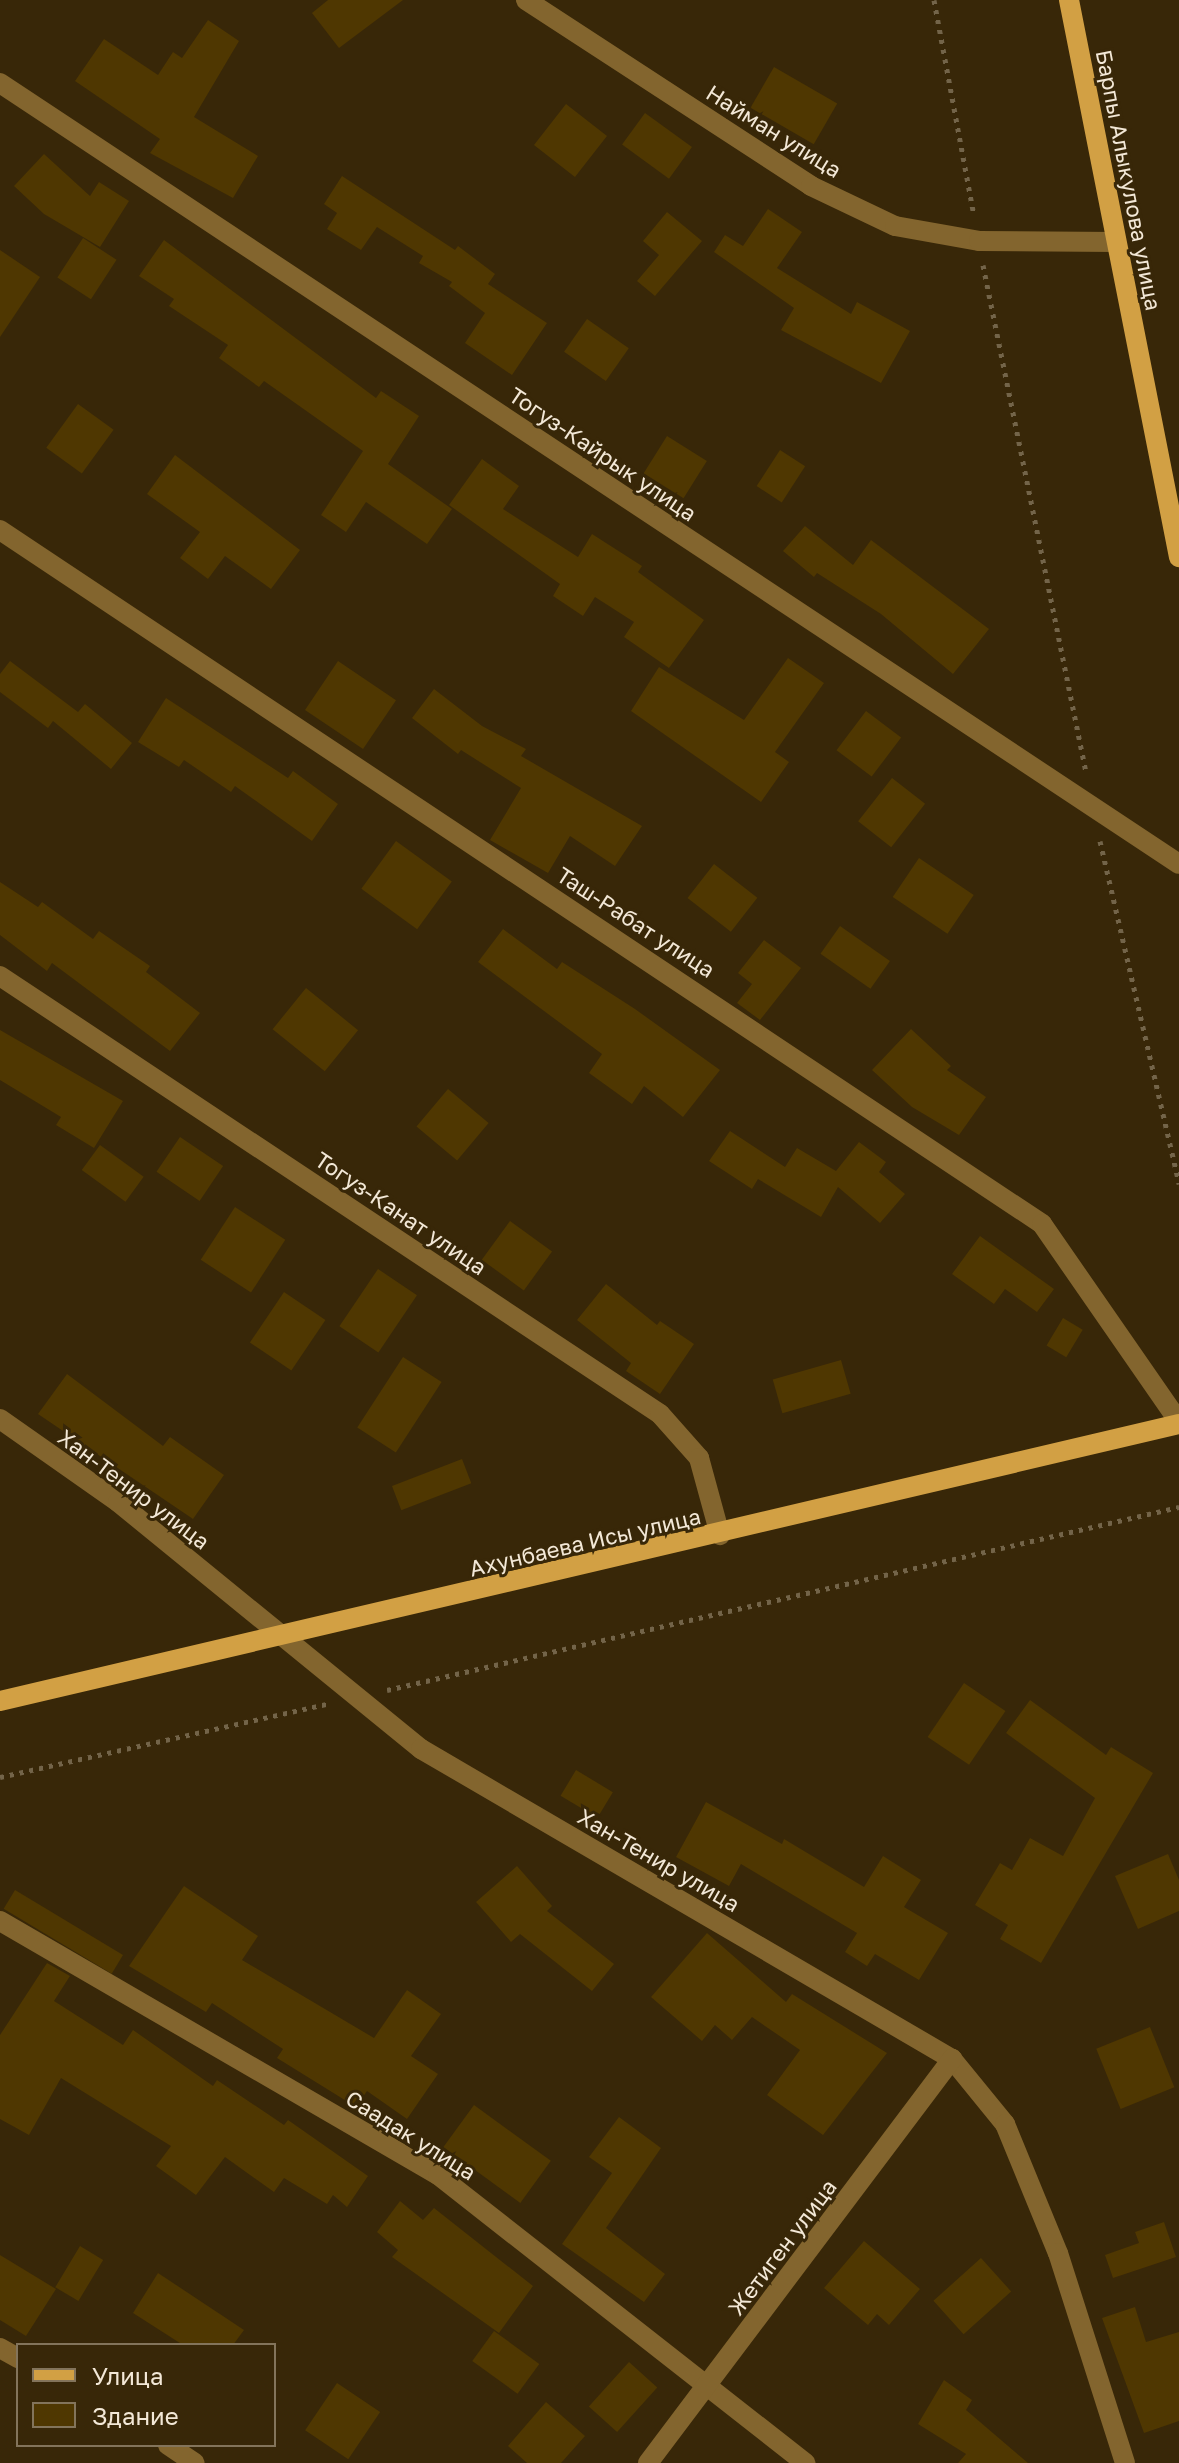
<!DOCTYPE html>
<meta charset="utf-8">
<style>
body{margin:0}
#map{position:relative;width:1179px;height:2463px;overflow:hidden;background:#382708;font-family:"Golos Text",sans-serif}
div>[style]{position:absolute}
.building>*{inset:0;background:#4f3701;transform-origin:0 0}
.path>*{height:5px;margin-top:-2.5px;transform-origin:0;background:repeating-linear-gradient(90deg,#736449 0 4px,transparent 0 10px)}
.street>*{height:20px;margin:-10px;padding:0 10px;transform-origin:10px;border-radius:10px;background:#83652e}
.primary>*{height:20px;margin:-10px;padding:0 10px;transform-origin:10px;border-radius:10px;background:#d2a044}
span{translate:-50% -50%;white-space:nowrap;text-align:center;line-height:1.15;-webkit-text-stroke:6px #382708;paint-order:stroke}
.street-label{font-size:22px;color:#f3e8d7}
.legend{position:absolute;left:16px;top:2343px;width:260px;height:104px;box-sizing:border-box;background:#382708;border:2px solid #83745b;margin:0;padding:10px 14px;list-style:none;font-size:24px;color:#f3e8d7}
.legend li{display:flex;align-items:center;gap:16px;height:40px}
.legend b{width:40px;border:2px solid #83745b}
</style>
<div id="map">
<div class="building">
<i style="clip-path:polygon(328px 0,403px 0,339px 48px,312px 13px)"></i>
<i style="clip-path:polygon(208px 20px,239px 41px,194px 117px,258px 156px,233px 198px,150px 153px,160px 139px,75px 81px,104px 39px,158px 75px,173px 52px,182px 58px)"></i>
<i style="left:774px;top:67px;width:73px;height:47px;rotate:30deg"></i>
<i style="left:566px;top:104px;width:52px;height:52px;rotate:38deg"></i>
<i style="left:645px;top:113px;width:58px;height:39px;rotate:36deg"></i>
<i style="clip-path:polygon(44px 154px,90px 196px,99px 182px,129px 201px,100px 247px,44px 214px,14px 186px)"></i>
<i style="clip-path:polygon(342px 176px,455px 250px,458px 246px,495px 274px,488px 284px,547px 323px,512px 375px,465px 343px,485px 313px,449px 286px,452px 282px,419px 263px,423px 256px,377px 227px,361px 250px,327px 229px,337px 213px,324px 204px)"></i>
<i style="clip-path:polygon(768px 209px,802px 232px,777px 268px,851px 314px,857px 302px,910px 331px,881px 383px,781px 330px,794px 308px,714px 252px,725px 235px,743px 246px)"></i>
<i style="clip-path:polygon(667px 212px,702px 241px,655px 296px,637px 281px,659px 255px,643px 241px)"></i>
<i style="left:83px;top:238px;width:40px;height:47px;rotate:33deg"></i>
<i style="clip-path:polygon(164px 240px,376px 398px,381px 391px,419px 416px,388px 464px,452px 509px,427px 544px,366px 502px,346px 532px,321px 515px,363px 451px,264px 381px,259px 387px,219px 358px,228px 345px,169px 306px,174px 299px,139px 276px)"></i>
<i style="clip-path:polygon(0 250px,40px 277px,0 337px)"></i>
<i style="left:587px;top:319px;width:51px;height:40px;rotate:35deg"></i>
<i style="left:78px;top:404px;width:44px;height:54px;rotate:36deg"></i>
<i style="left:667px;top:436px;width:47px;height:44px;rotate:32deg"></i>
<i style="left:780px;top:450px;width:30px;height:43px;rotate:33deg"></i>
<i style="clip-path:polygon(175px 455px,300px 550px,271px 589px,225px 556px,208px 579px,180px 558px,200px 532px,147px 494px)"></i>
<i style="clip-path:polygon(482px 459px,519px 486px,503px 509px,578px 557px,592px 534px,642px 566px,638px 572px,704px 620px,669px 668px,624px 637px,634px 622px,595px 597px,583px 616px,553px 596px,560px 584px,449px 505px)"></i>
<i style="clip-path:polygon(805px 526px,853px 565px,871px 540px,989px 629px,953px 674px,881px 614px,817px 573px,814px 577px,783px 551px)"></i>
<i style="clip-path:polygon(788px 658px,824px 683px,775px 752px,789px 762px,761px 802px,631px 711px,659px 667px,744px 720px)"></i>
<i style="clip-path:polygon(10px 661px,78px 712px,85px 704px,132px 743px,111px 769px,53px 721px,48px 728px,0 692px,0 674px)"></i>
<i style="left:338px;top:661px;width:70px;height:59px;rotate:34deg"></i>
<i style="clip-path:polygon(434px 689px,482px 726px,526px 749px,521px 756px,642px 826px,615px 866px,570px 836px,548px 873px,490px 840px,521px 788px,461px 750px,458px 754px,412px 718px)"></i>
<i style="clip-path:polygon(166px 698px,288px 778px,293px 771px,338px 804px,312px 841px,235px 786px,231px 792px,184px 760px,179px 767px,138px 742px)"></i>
<i style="left:866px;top:711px;width:44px;height:49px;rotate:37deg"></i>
<i style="left:892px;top:778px;width:42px;height:55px;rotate:38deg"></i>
<i style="left:396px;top:841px;width:69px;height:59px;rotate:36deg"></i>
<i style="left:919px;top:858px;width:66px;height:47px;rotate:34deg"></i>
<i style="left:714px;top:864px;width:55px;height:43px;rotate:38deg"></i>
<i style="clip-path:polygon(0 882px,38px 907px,42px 902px,93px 939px,99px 931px,150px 966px,146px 972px,200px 1013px,170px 1051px,52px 963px,47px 971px,0 935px)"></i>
<i style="left:840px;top:926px;width:61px;height:34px;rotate:35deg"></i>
<i style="clip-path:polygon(503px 929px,557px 969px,562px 962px,635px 1009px,720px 1070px,683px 1117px,644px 1086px,632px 1104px,589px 1073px,602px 1054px,478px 962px)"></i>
<i style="clip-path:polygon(764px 940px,801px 968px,760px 1020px,737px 1003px,752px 984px,738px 973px)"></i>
<i style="left:306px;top:988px;width:67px;height:53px;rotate:39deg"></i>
<i style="clip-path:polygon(911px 1029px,951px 1066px,947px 1070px,986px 1097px,959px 1135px,912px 1107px,872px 1070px)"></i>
<i style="clip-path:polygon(0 1030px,123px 1101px,94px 1148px,56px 1125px,61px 1117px,0 1080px)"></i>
<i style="left:448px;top:1089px;width:53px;height:49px;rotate:40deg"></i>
<i style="clip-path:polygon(730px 1131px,785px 1167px,797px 1148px,836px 1171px,859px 1142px,886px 1162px,879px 1172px,905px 1194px,880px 1223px,838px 1187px,821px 1217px,758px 1179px,752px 1189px,709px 1161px)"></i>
<i style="left:180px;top:1137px;width:52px;height:42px;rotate:34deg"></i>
<i style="left:100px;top:1145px;width:54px;height:31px;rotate:36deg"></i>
<i style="left:235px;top:1207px;width:60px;height:63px;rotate:33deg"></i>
<i style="left:510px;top:1221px;width:52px;height:48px;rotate:36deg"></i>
<i style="clip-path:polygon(980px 1236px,1054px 1289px,1037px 1312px,1005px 1289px,994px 1304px,952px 1274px)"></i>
<i style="left:378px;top:1269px;width:47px;height:69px;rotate:34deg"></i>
<i style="clip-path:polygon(606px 1284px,657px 1325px,660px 1321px,694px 1344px,660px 1394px,626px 1371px,631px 1363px,577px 1320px)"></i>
<i style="left:284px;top:1292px;width:50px;height:61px;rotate:34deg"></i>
<i style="left:1063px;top:1318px;width:23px;height:32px;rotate:31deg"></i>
<i style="left:403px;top:1357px;width:46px;height:84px;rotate:33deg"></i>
<i style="left:841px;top:1360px;width:35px;height:71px;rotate:74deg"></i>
<i style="clip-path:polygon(67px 1374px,163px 1446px,170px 1437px,224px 1475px,193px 1519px,38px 1414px)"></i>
<i style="left:462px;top:1459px;width:26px;height:75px;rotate:69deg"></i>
<i style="left:964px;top:1683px;width:50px;height:65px;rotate:34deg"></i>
<i style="clip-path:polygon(1030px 1700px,1106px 1755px,1111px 1747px,1153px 1773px,1041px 1963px,1000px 1939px,1008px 1925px,975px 1905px,1000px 1863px,1012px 1870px,1030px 1838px,1063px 1856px,1095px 1798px,1006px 1733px)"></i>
<i style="left:576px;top:1770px;width:43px;height:30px;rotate:31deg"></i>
<i style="clip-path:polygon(706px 1802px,782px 1844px,784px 1839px,864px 1887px,883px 1856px,921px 1880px,904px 1907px,948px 1933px,919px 1980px,875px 1954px,867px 1966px,845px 1952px,857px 1933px,741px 1864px,729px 1886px,676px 1857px)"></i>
<i style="clip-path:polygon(1168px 1854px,1179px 1880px,1179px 1911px,1138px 1929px,1115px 1876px)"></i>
<i style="clip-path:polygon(517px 1866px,552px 1906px,547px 1911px,614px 1964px,592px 1991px,520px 1934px,511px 1942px,476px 1902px)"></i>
<i style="clip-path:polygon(184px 1886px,258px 1936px,242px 1960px,374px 2038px,407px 1990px,441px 2014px,411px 2056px,438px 2074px,407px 2119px,367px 2091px,356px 2107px,277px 2058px,283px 2049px,212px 2003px,206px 2012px,129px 1966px)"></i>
<i style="left:15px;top:1890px;width:126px;height:22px;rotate:31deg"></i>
<i style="clip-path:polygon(707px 1933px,786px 2002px,792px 1994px,887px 2053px,823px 2135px,767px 2095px,800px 2050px,752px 2017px,732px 2040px,715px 2025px,702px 2041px,651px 1997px)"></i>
<i style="clip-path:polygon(47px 1963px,70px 1976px,54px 2001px,123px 2045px,133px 2030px,213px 2086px,217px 2080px,284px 2125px,288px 2120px,368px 2176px,347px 2207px,333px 2195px,327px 2204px,284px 2178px,274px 2192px,225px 2157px,196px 2195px,156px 2166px,171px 2146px,61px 2078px,29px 2135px,0 2119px,0 2035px)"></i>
<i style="left:1150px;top:2027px;width:65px;height:58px;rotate:68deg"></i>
<i style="left:474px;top:2105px;width:95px;height:52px;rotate:36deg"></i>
<i style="clip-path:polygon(619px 2117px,661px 2148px,606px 2228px,665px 2274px,644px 2302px,562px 2244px,612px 2173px,589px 2157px)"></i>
<i style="clip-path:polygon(400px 2201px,423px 2220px,434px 2208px,533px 2286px,499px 2333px,392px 2257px,398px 2250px,377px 2232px)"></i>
<i style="clip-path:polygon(1164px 2222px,1176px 2257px,1113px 2278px,1105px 2255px,1139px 2243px,1135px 2232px)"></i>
<i style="clip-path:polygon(864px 2241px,920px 2289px,889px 2325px,877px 2314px,868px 2325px,824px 2288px)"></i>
<i style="left:80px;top:2246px;width:27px;height:48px;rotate:31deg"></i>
<i style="clip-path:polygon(0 2255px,56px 2289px,26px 2336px,0 2320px)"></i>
<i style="left:981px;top:2258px;width:45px;height:64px;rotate:48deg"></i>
<i style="clip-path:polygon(158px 2273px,244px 2330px,233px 2345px,183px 2345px,133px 2313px)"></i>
<i style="clip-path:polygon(1135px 2307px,1146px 2342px,1179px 2332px,1179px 2421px,1144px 2433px,1102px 2318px)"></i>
<i style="left:494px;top:2331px;width:56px;height:37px;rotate:36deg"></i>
<i style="left:629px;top:2362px;width:38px;height:60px;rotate:42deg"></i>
<i style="clip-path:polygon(944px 2380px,972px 2400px,966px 2410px,1028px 2463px,958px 2463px,966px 2454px,918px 2424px)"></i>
<i style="left:337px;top:2383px;width:52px;height:57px;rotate:34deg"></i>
<i style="clip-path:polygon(546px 2402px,585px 2436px,561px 2463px,527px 2463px,508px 2446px)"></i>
</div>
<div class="path">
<i style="left:934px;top:0;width:219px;rotate:79.5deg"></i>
<i style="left:983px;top:265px;width:517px;rotate:78.52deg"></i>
<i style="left:1100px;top:841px;width:352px;rotate:77deg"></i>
<i style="left:387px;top:1690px;width:813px;rotate:-13.01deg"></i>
<i style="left:0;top:1777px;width:335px;rotate:-12.6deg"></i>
</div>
<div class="street">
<i style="left:526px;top:0;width:340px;rotate:33.1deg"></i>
<i style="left:811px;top:186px;width:93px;rotate:25.5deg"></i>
<i style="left:895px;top:226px;width:85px;rotate:10.1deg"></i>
<i style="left:979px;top:241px;width:137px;rotate:0.4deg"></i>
<i style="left:0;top:83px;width:1414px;rotate:33.52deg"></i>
<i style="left:0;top:530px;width:1252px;rotate:33.66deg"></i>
<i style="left:1042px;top:1224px;width:241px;rotate:55.3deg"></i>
<i style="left:0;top:976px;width:792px;rotate:33.57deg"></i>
<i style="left:660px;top:1414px;width:59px;rotate:48.4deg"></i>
<i style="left:699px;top:1458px;width:80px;rotate:74.7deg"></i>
<i style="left:0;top:1419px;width:144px;rotate:35.1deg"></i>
<i style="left:118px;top:1502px;width:391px;rotate:39.2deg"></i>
<i style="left:421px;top:1749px;width:615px;rotate:30.28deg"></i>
<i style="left:952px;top:2059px;width:84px;rotate:50.8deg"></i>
<i style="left:1005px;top:2124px;width:139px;rotate:67.7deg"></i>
<i style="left:1058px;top:2253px;width:220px;rotate:72.3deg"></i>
<i style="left:0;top:1921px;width:506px;rotate:30.11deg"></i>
<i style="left:438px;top:2175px;width:467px;rotate:38.1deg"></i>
<i style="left:0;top:2348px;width:21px;rotate:29deg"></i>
<i style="left:168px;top:2445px;width:32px;rotate:34deg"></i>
<i style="left:648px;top:2463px;width:506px;rotate:-53.04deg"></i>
</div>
<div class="primary">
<i style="left:1069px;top:0;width:568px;rotate:78.83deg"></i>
<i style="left:0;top:1701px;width:1211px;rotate:-13.22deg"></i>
</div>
<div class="street-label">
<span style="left:774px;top:131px;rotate:32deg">Найман улица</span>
<span style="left:1129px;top:180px;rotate:79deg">Барпы Алыкулова улица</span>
<span style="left:603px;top:454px;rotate:34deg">Тогуз-Кайрык улица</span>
<span style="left:636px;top:922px;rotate:33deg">Таш-Рабат улица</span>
<span style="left:401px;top:1213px;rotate:34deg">Тогуз-Канат улица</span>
<span style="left:134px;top:1489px;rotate:37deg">Хан-Тенир улица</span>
<span style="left:585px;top:1542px;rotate:-13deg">Ахунбаева Исы улица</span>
<span style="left:659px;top:1860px;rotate:30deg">Хан-Тенир улица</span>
<span style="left:411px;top:2135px;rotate:32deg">Саадак улица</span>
<span style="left:782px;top:2247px;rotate:-53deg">Жетиген улица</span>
</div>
<ul class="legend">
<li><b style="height:10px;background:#d2a044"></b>Улица</li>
<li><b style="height:22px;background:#4f3701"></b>Здание</li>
</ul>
</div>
